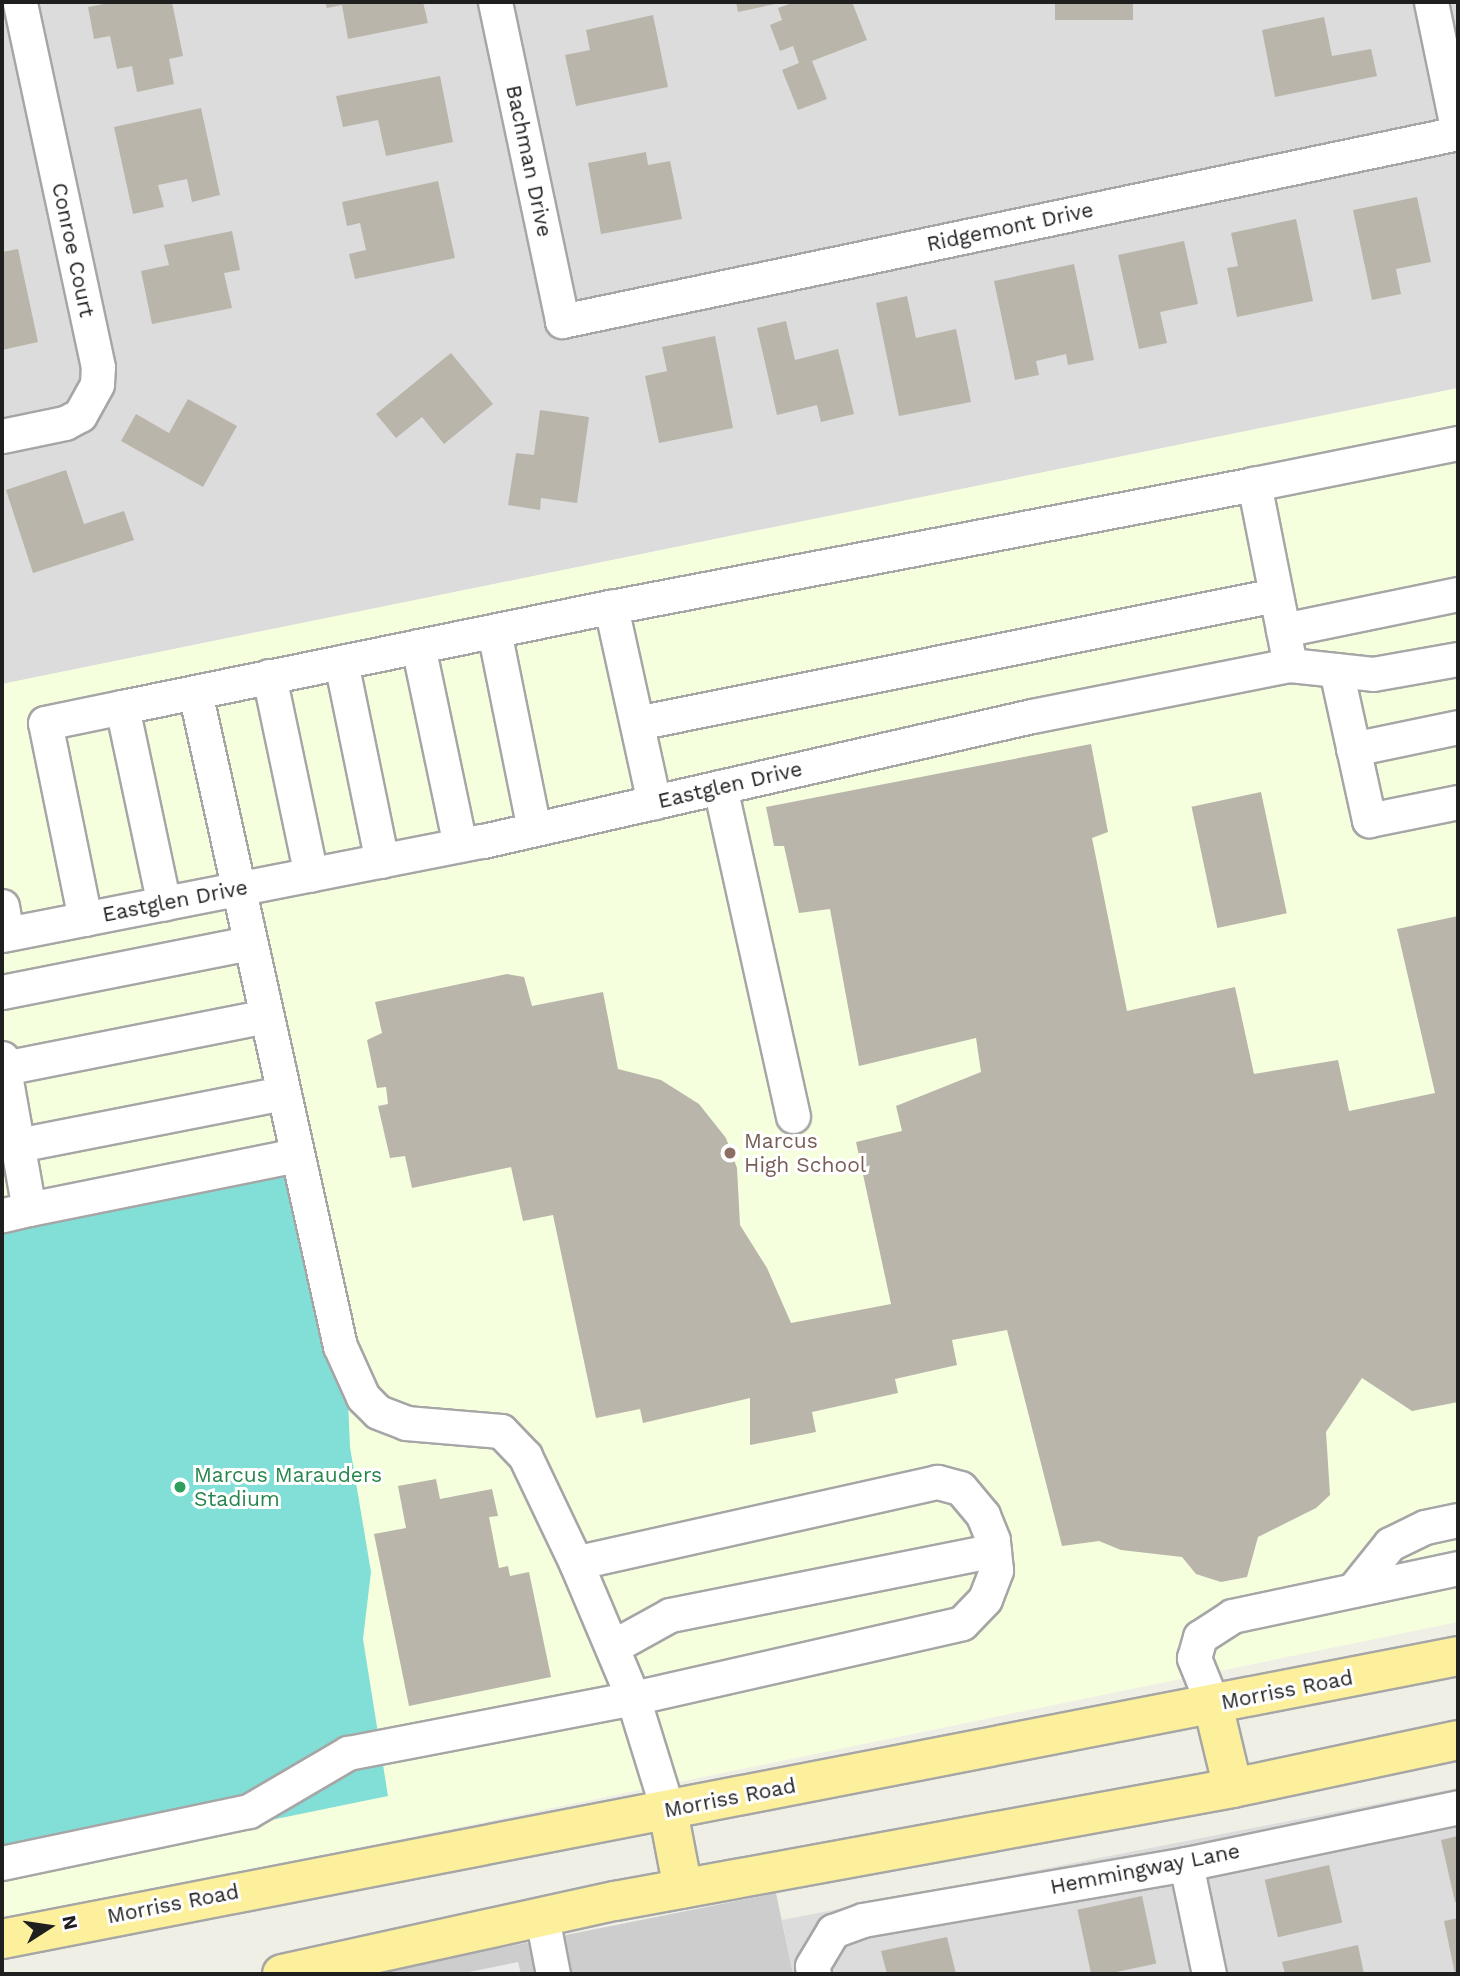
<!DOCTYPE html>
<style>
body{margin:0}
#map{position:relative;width:1460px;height:1976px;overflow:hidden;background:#efefe5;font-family:"Work Sans",sans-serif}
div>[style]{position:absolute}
.residential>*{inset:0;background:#dddcdc}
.education>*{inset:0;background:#f5ffde}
.religious>*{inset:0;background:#cdcdcd}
.pitch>*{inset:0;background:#82dfd7}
.parking>*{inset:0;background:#ebebeb}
.building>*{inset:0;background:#b9b5aa;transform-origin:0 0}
.roads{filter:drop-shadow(2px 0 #a6a6a6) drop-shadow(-2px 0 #a6a6a6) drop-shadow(0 2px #a6a6a6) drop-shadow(0 -2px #a6a6a6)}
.minor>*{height:33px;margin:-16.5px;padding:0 16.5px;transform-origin:16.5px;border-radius:16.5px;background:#fff}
.major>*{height:38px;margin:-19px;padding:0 19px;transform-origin:19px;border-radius:19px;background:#fcf09d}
.dots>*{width:19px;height:19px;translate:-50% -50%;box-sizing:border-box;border:4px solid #fff;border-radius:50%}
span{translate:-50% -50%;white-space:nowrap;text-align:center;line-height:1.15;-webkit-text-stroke:6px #fff;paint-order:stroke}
.street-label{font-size:21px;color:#1f1f1f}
.education-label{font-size:21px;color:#785e54}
.left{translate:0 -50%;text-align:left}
.leisure-label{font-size:21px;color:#27864d}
.frame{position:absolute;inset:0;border:4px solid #1f1f1f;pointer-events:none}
.north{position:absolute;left:14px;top:1892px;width:70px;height:70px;-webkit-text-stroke:5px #fff;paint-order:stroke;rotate:78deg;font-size:19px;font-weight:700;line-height:28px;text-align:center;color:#1f1f1f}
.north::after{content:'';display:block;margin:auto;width:24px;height:32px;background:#1f1f1f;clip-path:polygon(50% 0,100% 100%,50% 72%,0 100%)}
</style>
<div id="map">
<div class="residential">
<i style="clip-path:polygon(2px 2px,1458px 2px,1458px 388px,2px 684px)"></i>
<i style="clip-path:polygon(1458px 1788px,1458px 1974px,793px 1974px,782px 1920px)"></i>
</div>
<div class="education">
<i style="clip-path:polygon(1458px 388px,1458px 1622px,2px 1921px,2px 684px)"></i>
</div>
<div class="religious">
<i style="clip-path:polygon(776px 1893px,793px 1974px,370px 1974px)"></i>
</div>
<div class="pitch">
<i style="clip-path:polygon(313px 1138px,343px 1284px,350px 1447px,371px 1572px,363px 1639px,388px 1796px,2px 1875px,2px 1203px)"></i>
</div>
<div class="parking">
<i style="clip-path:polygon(518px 1962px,521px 1974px,459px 1974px)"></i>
</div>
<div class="building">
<i style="clip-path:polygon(115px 2px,172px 2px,183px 56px,169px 59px,174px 84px,137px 92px,132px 66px,117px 69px,110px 36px,94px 39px,88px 7px)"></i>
<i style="clip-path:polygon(325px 2px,423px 2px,428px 23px,348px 39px,342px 5px,327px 8px)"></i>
<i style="clip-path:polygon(736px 2px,780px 2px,780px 3px,738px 12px)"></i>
<i style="clip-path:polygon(795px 2px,852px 2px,867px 40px,812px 61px,827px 99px,798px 110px,782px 70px,799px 63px,793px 46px,780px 51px,770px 25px,782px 20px,778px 8px)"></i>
<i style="left:1055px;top:2px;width:78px;height:18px"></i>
<i style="clip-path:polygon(653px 15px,668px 87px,576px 106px,565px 55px,590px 50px,586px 30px)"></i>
<i style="clip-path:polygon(1324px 17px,1332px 56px,1371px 49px,1377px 76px,1275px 97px,1262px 30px)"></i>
<i style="clip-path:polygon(440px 76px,453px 142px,386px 156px,378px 120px,343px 127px,336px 96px)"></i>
<i style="clip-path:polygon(201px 108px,220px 195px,192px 202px,187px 179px,158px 185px,164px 207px,133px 214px,114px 127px)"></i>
<i style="clip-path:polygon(646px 152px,648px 165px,670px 161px,682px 219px,601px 234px,588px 163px)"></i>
<i style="clip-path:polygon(438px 181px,455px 258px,355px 279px,349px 254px,366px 250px,360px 223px,347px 226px,342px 202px)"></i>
<i style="clip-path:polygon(1417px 197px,1431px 262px,1396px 269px,1401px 294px,1372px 300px,1353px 210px)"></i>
<i style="clip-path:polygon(1296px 219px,1313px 301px,1237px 317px,1227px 268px,1238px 266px,1231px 233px)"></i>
<i style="clip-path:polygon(232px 231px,240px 270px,224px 273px,232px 308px,152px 324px,141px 271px,169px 265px,164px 245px)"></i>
<i style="clip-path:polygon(1184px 241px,1198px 304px,1160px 312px,1167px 343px,1139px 349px,1118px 255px)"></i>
<i style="clip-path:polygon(18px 249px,38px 342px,2px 350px,2px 252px)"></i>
<i style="clip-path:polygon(1074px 264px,1094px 360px,1068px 365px,1066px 354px,1036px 361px,1039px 375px,1015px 380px,994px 281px)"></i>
<i style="clip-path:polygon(907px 296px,916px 338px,956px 329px,971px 402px,899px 416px,876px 303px)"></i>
<i style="clip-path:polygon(786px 321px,795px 360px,838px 349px,854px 414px,821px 422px,817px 405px,777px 415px,757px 328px)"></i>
<i style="clip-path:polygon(715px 336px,733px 428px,659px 443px,645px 376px,667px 371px,662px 347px)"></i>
<i style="clip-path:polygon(451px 353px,493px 404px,444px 444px,422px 417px,396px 438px,376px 414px)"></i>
<i style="clip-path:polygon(188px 399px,237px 426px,203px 487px,121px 441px,136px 414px,169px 433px)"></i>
<i style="clip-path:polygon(540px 410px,589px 417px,577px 503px,541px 498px,540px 510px,508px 505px,516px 453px,534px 455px)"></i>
<i style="clip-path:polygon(66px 470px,84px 524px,124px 511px,134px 540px,33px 573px,6px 490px)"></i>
<i style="clip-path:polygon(1091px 744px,1108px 832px,1092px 838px,1127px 1011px,1235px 987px,1254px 1074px,1338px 1060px,1349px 1111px,1435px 1093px,1397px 929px,1458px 916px,1458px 1402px,1412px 1411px,1362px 1378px,1326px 1432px,1330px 1495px,1316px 1508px,1258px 1537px,1247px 1577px,1221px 1582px,1196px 1574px,1182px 1557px,1121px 1550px,1099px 1541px,1062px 1546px,1007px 1330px,952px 1340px,957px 1365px,895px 1379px,898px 1393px,812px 1412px,816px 1432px,750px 1445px,750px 1398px,643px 1423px,640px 1409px,596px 1418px,553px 1215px,523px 1221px,511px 1167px,412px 1188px,405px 1156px,390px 1158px,378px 1106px,388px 1104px,386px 1087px,377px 1088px,367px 1040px,382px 1033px,375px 1002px,507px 974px,524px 977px,532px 1006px,603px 992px,618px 1069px,661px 1080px,699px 1104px,726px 1138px,737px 1168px,740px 1225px,767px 1268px,791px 1323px,891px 1304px,856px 1142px,902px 1131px,896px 1106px,981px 1072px,976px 1038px,859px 1066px,830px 909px,799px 913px,784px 846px,774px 846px,766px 807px)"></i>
<i style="left:1261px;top:792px;width:124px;height:71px;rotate:78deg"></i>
<i style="clip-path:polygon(436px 1479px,440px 1499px,492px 1489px,498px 1516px,489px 1517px,499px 1568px,508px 1566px,510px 1576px,529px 1572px,551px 1677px,409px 1706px,374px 1534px,406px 1528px,398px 1486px)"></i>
<i style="clip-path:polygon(1458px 1836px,1458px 1902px,1455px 1902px,1441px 1840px)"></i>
<i style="left:1329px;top:1865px;width:59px;height:66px;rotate:77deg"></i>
<i style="left:1142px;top:1896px;width:69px;height:66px;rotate:78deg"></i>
<i style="clip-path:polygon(1458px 1918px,1458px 1974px,1455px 1974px,1444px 1921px)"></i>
<i style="clip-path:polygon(947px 1937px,956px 1974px,887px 1974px,881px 1951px)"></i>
<i style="clip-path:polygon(1358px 1945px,1364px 1974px,1285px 1974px,1282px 1962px)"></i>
</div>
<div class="roads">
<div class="minor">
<i style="left:495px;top:2px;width:326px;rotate:78.1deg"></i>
<i style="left:562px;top:321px;width:916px;rotate:-11.85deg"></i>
<i style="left:1431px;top:2px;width:133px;rotate:78.3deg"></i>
<i style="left:2px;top:436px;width:64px;rotate:-11.7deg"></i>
<i style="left:65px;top:423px;width:17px;rotate:-28deg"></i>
<i style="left:80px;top:415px;width:35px;rotate:-61deg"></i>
<i style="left:97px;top:384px;width:17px;rotate:-87deg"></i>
<i style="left:98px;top:367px;width:373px;rotate:-102.1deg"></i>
<i style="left:611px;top:607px;width:655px;rotate:-10.83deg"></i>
<i style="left:1283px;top:630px;width:179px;rotate:-11.6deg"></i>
<i style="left:494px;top:631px;width:202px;rotate:78.6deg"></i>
<i style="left:418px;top:646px;width:203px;rotate:78.1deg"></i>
<i style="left:341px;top:662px;width:203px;rotate:78.4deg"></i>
<i style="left:1290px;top:665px;width:185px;rotate:-101.2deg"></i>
<i style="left:1254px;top:484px;width:208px;rotate:-11.4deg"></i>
<i style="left:1336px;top:670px;width:154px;rotate:77.6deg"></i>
<i style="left:1369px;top:820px;width:91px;rotate:-11.4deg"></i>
<i style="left:269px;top:676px;width:203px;rotate:78.1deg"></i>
<i style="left:195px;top:692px;width:670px;rotate:77.5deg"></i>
<i style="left:340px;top:1346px;width:56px;rotate:65.7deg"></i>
<i style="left:363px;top:1397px;width:21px;rotate:45deg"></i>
<i style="left:378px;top:1412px;width:30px;rotate:21deg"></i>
<i style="left:406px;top:1423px;width:95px;rotate:4.8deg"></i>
<i style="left:501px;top:1431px;width:35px;rotate:46deg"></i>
<i style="left:525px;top:1456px;width:119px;rotate:64.5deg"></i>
<i style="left:576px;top:1563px;width:147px;rotate:67.1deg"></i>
<i style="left:633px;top:1698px;width:118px;rotate:72.8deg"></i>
<i style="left:122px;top:707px;width:201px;rotate:78deg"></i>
<i style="left:637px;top:723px;width:651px;rotate:-11.34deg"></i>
<i style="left:1353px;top:749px;width:107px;rotate:-11.8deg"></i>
<i style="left:720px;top:787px;width:337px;rotate:77.5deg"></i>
<i style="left:2px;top:906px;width:28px;rotate:80deg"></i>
<i style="left:85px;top:919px;width:200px;rotate:-101.5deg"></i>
<i style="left:45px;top:723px;width:79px;rotate:-11.7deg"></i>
<i style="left:122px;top:707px;width:499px;rotate:-11.6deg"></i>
<i style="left:611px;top:607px;width:200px;rotate:77.6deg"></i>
<i style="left:2px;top:935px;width:490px;rotate:-11.1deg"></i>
<i style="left:483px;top:841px;width:563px;rotate:-12.83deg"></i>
<i style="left:1032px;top:716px;width:263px;rotate:-11.2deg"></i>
<i style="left:1290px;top:665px;width:83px;rotate:6.2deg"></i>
<i style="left:1373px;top:674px;width:86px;rotate:-10deg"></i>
<i style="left:2px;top:992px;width:252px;rotate:-11.2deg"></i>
<i style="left:2px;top:1058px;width:153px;rotate:79.9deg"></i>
<i style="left:29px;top:1209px;width:28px;rotate:167deg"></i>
<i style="left:4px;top:1068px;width:267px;rotate:-11.2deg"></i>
<i style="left:18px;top:1145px;width:270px;rotate:-11.1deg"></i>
<i style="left:29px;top:1209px;width:273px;rotate:-11.4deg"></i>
<i style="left:1353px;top:1590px;width:59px;rotate:-51.2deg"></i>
<i style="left:1390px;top:1544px;width:39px;rotate:-26deg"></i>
<i style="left:1425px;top:1527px;width:34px;rotate:-12deg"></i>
<i style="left:612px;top:1647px;width:66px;rotate:-28.9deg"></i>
<i style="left:670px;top:1615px;width:330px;rotate:-11.3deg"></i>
<i style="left:1213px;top:1705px;width:51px;rotate:-112deg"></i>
<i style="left:1194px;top:1658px;width:22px;rotate:-74deg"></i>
<i style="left:1200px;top:1637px;width:38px;rotate:-33deg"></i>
<i style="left:1232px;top:1616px;width:231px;rotate:-12deg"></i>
<i style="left:2px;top:1863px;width:252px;rotate:-11.9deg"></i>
<i style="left:249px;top:1811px;width:115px;rotate:-30.4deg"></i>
<i style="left:348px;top:1753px;width:290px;rotate:-10.9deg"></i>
<i style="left:633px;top:1698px;width:337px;rotate:-12.8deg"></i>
<i style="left:962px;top:1623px;width:33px;rotate:-46deg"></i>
<i style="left:985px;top:1599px;width:31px;rotate:-69deg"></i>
<i style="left:996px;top:1570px;width:30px;rotate:-96deg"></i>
<i style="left:993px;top:1540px;width:27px;rotate:-112deg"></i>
<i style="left:983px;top:1515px;width:35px;rotate:-130deg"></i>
<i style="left:960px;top:1488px;width:24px;rotate:-165deg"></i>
<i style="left:937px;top:1482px;width:370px;rotate:167.4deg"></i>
<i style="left:1186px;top:1864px;width:112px;rotate:78.2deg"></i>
<i style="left:542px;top:1917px;width:58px;rotate:79.1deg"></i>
<i style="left:814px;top:1974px;width:8px;rotate:-104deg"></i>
<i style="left:812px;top:1966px;width:41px;rotate:-59deg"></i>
<i style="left:833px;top:1931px;width:32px;rotate:-20deg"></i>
<i style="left:863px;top:1920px;width:328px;rotate:-9.8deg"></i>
<i style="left:1186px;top:1864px;width:278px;rotate:-11.8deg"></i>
</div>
<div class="major">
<i style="left:1213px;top:1705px;width:85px;rotate:76.5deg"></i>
<i style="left:668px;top:1811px;width:79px;rotate:79.1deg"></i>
<i style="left:2px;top:1939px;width:1483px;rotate:-11deg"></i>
<i style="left:282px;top:1974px;width:341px;rotate:-12.4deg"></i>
<i style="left:615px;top:1901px;width:628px;rotate:-10.36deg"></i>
<i style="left:1233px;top:1788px;width:230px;rotate:-12deg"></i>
</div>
</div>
<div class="dots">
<i style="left:730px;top:1153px;background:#8d6e63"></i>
<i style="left:180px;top:1487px;background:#2e9e5b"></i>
</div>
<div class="street-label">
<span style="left:529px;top:161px;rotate:78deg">Bachman Drive</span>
<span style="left:1010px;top:227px;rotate:-12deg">Ridgemont Drive</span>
<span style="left:73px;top:250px;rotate:78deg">Conroe Court</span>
<span style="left:730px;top:785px;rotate:-13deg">Eastglen Drive</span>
<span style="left:175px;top:901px;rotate:-11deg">Eastglen Drive</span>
<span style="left:1287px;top:1690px;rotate:-11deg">Morriss Road</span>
<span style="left:730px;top:1798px;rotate:-11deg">Morriss Road</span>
<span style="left:1145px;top:1869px;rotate:-11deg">Hemmingway Lane</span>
<span style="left:173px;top:1904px;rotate:-11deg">Morriss Road</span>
</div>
<div class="education-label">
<span class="left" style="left:744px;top:1153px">Marcus<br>High School</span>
</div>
<div class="leisure-label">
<span class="left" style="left:194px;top:1487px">Marcus Marauders<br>Stadium</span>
</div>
<div class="frame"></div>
<div class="north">N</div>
</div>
